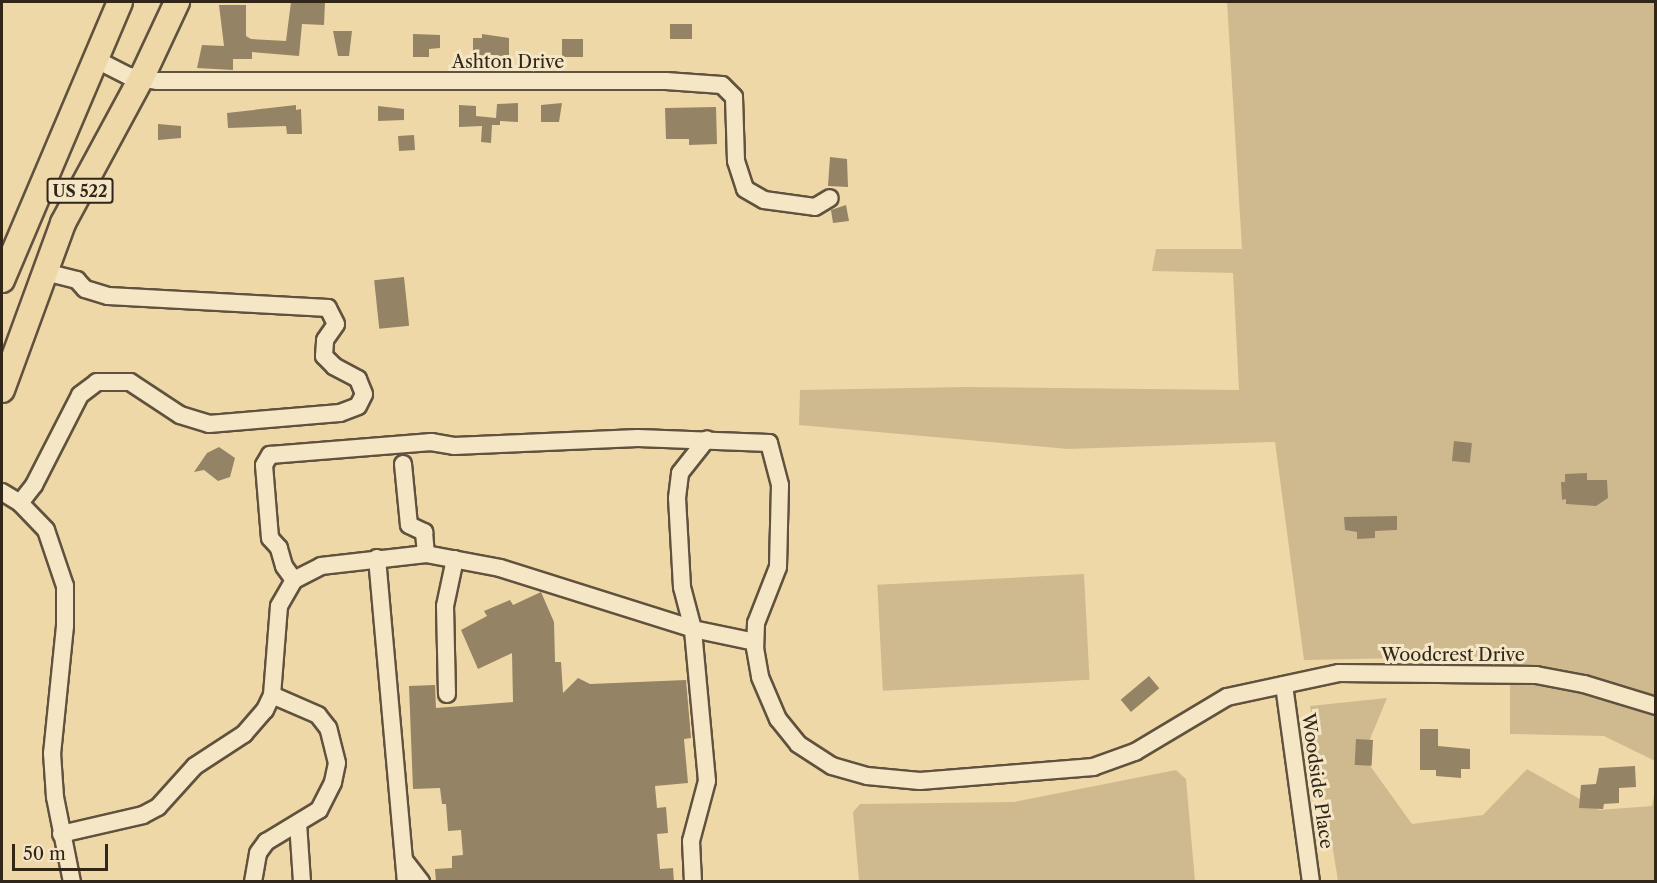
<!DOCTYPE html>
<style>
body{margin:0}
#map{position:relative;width:1657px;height:883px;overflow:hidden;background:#efd8a8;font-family:"Libre Caslon Text",serif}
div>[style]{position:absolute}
.green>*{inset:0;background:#cfba90;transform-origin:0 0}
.building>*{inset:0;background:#948364;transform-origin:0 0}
.roads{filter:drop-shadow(2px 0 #60523e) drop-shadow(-2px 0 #60523e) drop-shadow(0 2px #60523e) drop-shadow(0 -2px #60523e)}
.minor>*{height:16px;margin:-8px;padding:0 8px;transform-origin:8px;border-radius:8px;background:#f5e6c6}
.highway>*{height:24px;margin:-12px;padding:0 12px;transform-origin:12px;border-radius:12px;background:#efd8a8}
span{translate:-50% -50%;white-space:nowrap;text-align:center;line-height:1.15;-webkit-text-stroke:6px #f5e6c6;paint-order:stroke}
.shield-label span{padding:2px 4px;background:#f5e6c6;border:2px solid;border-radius:4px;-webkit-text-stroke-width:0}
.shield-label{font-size:16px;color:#31261a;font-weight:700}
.street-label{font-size:18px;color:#31261a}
.frame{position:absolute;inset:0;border:3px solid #31261a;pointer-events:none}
.scale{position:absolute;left:12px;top:844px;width:96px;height:27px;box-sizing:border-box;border:3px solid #31261a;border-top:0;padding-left:8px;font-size:18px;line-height:21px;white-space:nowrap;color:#31261a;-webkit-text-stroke:4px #f5e6c6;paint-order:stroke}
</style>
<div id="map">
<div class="green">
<i style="clip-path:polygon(1227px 2px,1655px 2px,1655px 761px,1604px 736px,1510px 734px,1510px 656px,1304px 660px,1275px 442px,1068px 449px,799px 425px,800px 390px,966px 387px,1239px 390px,1233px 273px,1152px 271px,1156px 249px,1242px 249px)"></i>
<i style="left:1084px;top:574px;width:106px;height:207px;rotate:87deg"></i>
<i style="clip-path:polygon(1387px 698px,1363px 756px,1412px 824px,1483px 815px,1527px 769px,1599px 810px,1652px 806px,1655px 790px,1655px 881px,1338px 881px,1310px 706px)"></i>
<i style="clip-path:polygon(1176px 770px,1186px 779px,1195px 881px,859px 881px,853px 812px,860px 804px,1014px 802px)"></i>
</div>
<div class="building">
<i style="clip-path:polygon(291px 2px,325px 2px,324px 25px,302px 24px,299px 56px,252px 52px,252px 59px,233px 59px,233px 70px,197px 68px,202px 45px,224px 46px,219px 5px,246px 5px,246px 36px,251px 39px,286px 41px)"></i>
<i style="left:670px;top:24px;width:22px;height:15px"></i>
<i style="clip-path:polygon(333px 31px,352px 31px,349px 56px,338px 56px)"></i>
<i style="clip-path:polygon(413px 34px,440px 35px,440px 48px,429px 49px,429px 57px,413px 57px)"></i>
<i style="clip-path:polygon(482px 34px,509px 38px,509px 58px,473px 58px,473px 38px,482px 38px)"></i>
<i style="left:562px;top:39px;width:21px;height:18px"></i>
<i style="clip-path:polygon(518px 103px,518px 122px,500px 121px,500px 125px,492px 125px,491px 143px,481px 142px,482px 126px,459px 127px,459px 105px,476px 106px,476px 116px,496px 118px,497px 104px)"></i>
<i style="clip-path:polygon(562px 103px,559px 122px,541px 122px,541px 105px)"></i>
<i style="clip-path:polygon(296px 105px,296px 110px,301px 109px,302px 134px,287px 134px,286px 126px,228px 128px,227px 113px)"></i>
<i style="clip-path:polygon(378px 106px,404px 109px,404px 120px,378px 121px)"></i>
<i style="clip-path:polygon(716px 107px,717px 144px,689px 145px,689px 139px,666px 139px,665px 108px)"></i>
<i style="clip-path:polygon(158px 124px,181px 126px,181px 138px,158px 140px)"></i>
<i style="left:414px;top:135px;width:15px;height:16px;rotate:86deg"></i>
<i style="clip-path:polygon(830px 157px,847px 159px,848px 187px,828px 186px)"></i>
<i style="clip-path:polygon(846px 205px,849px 221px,833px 223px,831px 210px)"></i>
<i style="left:404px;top:277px;width:49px;height:30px;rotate:84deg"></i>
<i style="left:1454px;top:441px;width:18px;height:20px;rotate:6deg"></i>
<i style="clip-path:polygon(219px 447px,235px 458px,230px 477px,218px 481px,204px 470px,194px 472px,207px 453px)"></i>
<i style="clip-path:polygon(1587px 473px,1587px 480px,1607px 480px,1608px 498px,1596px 506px,1566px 504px,1566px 499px,1562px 500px,1561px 482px,1565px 482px,1565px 474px)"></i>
<i style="clip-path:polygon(1397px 516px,1397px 530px,1375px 531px,1375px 538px,1357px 539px,1357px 532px,1345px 530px,1344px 517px)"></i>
<i style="clip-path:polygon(541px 592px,554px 622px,555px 662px,561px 662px,563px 693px,578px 678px,590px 684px,686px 680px,691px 738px,684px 739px,688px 783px,655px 786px,657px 808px,666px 807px,668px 833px,657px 834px,660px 869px,673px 868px,674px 882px,436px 882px,435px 869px,452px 868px,452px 856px,463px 855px,461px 830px,448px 831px,446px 804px,442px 804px,440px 788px,413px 789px,409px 686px,435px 685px,436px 708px,513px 702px,512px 653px,478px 669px,461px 630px,487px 616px,484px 611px,510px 600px,513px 605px)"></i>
<i style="left:1149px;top:676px;width:16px;height:37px;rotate:50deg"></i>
<i style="clip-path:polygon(1420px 729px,1438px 729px,1438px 746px,1470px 749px,1470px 769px,1461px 769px,1461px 778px,1436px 776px,1436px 770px,1420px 770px)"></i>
<i style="left:1356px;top:739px;width:17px;height:26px;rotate:3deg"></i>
<i style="clip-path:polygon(1635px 766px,1636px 787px,1619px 788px,1619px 803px,1604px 804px,1603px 809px,1579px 808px,1581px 785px,1596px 784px,1599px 768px)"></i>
</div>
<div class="roads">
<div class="minor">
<i style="left:95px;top:59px;width:38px;rotate:27deg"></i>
<i style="left:129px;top:76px;width:29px;rotate:10deg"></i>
<i style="left:158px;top:81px;width:508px"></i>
<i style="left:666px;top:81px;width:56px;rotate:4.1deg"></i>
<i style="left:722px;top:85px;width:17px;rotate:45deg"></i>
<i style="left:734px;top:97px;width:64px;rotate:88.2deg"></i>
<i style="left:736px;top:161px;width:29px;rotate:72deg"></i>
<i style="left:745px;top:189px;width:22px;rotate:30deg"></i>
<i style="left:764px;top:200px;width:51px;rotate:7.8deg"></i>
<i style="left:815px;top:207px;width:17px;rotate:-31deg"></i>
<i style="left:403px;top:464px;width:61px;rotate:84.4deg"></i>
<i style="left:409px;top:525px;width:17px;rotate:25deg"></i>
<i style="left:424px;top:532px;width:22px;rotate:85deg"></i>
<i style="left:2px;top:492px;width:21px;rotate:31deg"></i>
<i style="left:20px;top:503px;width:37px;rotate:46deg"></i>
<i style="left:46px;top:530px;width:59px;rotate:71.3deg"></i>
<i style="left:65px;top:586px;width:40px;rotate:90deg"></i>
<i style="left:65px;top:626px;width:128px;rotate:95.8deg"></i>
<i style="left:52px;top:753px;width:44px;rotate:86.1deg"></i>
<i style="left:55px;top:797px;width:87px;rotate:78.7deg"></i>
<i style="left:20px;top:503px;width:23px;rotate:-52deg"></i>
<i style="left:34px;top:485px;width:101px;rotate:-62.9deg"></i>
<i style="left:80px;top:395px;width:21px;rotate:-37deg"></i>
<i style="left:97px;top:382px;width:33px"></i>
<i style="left:130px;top:382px;width:60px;rotate:33.4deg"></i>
<i style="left:180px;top:415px;width:30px;rotate:17deg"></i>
<i style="left:209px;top:424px;width:131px;rotate:-4.8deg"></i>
<i style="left:340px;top:413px;width:19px;rotate:-21deg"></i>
<i style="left:358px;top:406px;width:13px;rotate:-63deg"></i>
<i style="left:364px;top:394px;width:16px;rotate:-112deg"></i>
<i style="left:358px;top:379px;width:27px;rotate:-152deg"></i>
<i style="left:334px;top:366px;width:14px;rotate:-135deg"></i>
<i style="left:324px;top:356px;width:16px;rotate:-86deg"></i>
<i style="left:325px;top:340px;width:19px;rotate:-55deg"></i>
<i style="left:336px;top:324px;width:18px;rotate:-117deg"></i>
<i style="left:328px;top:308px;width:220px;rotate:-176.9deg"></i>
<i style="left:108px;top:296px;width:24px;rotate:-163deg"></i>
<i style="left:85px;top:289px;width:12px;rotate:-132deg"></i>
<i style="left:77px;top:280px;width:34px;rotate:-166deg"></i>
<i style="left:377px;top:558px;width:325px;rotate:84.9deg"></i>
<i style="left:294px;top:580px;width:30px;rotate:-27deg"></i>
<i style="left:321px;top:566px;width:106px;rotate:-6.5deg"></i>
<i style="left:426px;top:554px;width:75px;rotate:10.7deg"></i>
<i style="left:500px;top:568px;width:202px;rotate:17.5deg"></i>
<i style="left:693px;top:629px;width:63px;rotate:11.8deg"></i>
<i style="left:1284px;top:685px;width:199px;rotate:82.2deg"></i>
<i style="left:447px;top:694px;width:88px;rotate:-91.3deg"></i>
<i style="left:445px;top:606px;width:48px;rotate:-78deg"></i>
<i style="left:298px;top:823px;width:59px;rotate:86.1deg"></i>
<i style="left:61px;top:834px;width:84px;rotate:-13deg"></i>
<i style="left:143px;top:815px;width:17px;rotate:-28deg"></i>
<i style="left:158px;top:807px;width:55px;rotate:-47.9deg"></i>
<i style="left:195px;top:766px;width:59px;rotate:-33.1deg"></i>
<i style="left:244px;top:734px;width:32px;rotate:-49deg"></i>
<i style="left:265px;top:710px;width:17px;rotate:-65deg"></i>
<i style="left:272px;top:695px;width:89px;rotate:-85.5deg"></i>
<i style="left:279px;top:606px;width:30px;rotate:-60deg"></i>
<i style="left:294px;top:580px;width:17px;rotate:-126deg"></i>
<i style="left:284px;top:566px;width:19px;rotate:-106deg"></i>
<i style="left:279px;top:548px;width:13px;rotate:-132deg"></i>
<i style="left:270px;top:538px;width:73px;rotate:-94.7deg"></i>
<i style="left:264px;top:465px;width:12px;rotate:-59deg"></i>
<i style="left:270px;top:455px;width:162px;rotate:-4.6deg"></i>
<i style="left:431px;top:442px;width:23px;rotate:10deg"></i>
<i style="left:454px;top:446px;width:184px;rotate:-2.5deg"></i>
<i style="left:638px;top:438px;width:131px;rotate:2.2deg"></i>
<i style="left:769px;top:443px;width:43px;rotate:75.3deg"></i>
<i style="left:780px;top:485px;width:82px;rotate:91.4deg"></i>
<i style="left:778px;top:567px;width:60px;rotate:111.4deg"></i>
<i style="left:756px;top:623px;width:25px;rotate:92deg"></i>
<i style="left:755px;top:648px;width:29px;rotate:80deg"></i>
<i style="left:760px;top:677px;width:46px;rotate:66.8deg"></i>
<i style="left:778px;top:719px;width:32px;rotate:51deg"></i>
<i style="left:798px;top:744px;width:40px;rotate:32.9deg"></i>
<i style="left:832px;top:766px;width:36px;rotate:16deg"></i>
<i style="left:867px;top:776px;width:53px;rotate:5.4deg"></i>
<i style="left:920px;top:781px;width:174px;rotate:-4.6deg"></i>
<i style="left:1093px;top:767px;width:45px;rotate:-19.7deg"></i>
<i style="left:1135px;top:752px;width:107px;rotate:-30.9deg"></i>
<i style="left:1227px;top:697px;width:115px;rotate:-12.1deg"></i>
<i style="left:1339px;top:673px;width:197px;rotate:0.6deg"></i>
<i style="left:1536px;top:675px;width:49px;rotate:10.6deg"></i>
<i style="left:1584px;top:684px;width:75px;rotate:17deg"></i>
<i style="left:404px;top:860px;width:28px;rotate:52deg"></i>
<i style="left:253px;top:882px;width:29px;rotate:-80deg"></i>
<i style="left:258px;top:853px;width:14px;rotate:-54deg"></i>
<i style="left:266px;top:842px;width:62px;rotate:-31.1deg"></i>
<i style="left:319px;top:810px;width:31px;rotate:-63deg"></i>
<i style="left:333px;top:782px;width:19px;rotate:-78deg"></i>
<i style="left:337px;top:763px;width:36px;rotate:-104deg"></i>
<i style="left:328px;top:728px;width:16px;rotate:-128deg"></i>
<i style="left:318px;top:715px;width:50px;rotate:-156.5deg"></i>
<i style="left:693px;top:882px;width:41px;rotate:-92.8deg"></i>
<i style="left:691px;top:841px;width:62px;rotate:-75.1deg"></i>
<i style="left:707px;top:781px;width:153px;rotate:-95.3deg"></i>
<i style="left:693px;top:629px;width:43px;rotate:-104.7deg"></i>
<i style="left:682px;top:587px;width:89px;rotate:-93.2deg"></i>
<i style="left:677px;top:498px;width:25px;rotate:-83deg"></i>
<i style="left:680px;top:473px;width:43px;rotate:-51.5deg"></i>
</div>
<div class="highway">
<i style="left:2px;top:280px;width:302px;rotate:-67deg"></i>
<i style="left:2px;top:390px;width:178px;rotate:-69.9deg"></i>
<i style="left:63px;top:223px;width:164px;rotate:-61.6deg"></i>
<i style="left:141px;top:79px;width:85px;rotate:-64.9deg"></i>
</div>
</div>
<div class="shield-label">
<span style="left:80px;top:191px">US 522</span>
</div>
<div class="street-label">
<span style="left:508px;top:62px">Ashton Drive</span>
<span style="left:1453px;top:655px">Woodcrest Drive</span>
<span style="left:1317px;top:781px;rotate:82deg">Woodside Place</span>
</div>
<div class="frame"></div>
<div class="scale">50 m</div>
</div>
